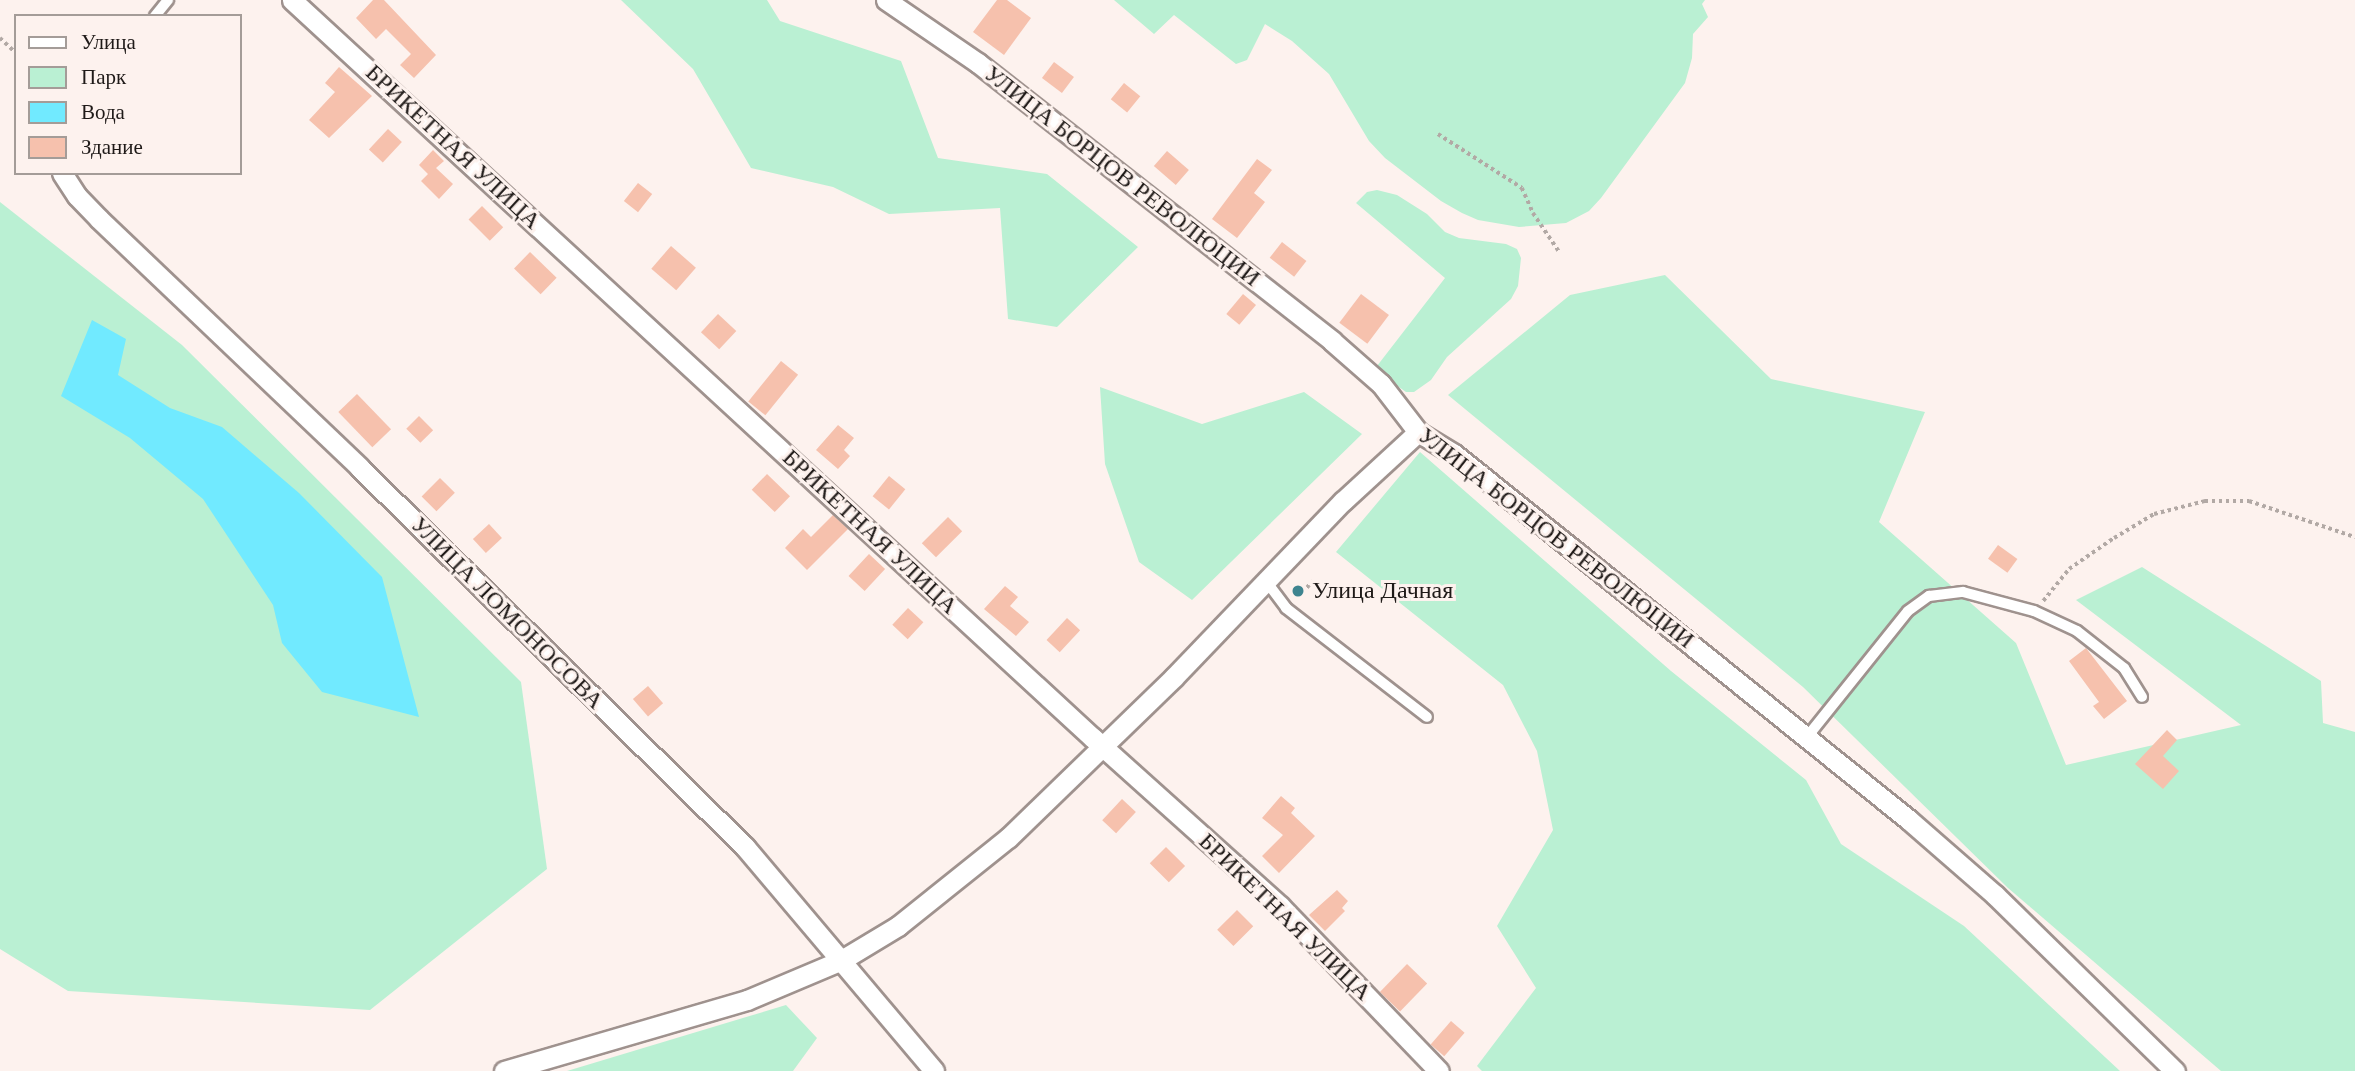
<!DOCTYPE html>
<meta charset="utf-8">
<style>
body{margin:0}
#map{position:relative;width:2355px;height:1071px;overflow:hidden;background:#fdf2ee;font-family:"Times New Roman",serif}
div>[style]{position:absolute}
.green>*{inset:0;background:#baf0d3}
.water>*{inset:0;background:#71eaff}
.building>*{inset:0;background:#f6c1ad;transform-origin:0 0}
.path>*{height:3.5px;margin-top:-1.75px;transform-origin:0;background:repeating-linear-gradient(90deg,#b2a9a5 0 3.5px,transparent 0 7px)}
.roads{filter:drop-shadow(2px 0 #9f928e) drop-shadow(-2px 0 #9f928e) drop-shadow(0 2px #9f928e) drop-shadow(0 -2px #9f928e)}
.service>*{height:10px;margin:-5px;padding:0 5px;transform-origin:5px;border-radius:5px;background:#fff}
.minor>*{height:19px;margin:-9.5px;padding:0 9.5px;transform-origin:9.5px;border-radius:9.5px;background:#fff}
.dots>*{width:19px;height:19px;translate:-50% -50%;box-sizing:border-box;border:4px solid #fdf2ee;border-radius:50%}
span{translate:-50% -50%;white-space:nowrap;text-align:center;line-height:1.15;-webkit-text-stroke:6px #fdf2ee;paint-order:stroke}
.street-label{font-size:24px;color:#1f1a18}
.poi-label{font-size:24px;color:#1f1a18}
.left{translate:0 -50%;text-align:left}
.legend{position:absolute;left:14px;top:14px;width:228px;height:161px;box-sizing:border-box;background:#fdf2ee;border:2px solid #a49c98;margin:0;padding:9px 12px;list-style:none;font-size:21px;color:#1f1a18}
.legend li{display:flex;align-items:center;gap:14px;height:35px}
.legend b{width:35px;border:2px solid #a49c98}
</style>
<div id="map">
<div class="green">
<i style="clip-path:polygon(621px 0,767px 0,780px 21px,901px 61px,938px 158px,1047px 174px,1138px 247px,1057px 327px,1008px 319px,1000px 208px,889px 214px,833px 187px,751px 168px,693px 69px)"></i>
<i style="clip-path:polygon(1114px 0,1705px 0,1702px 4px,1708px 17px,1693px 34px,1692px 58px,1685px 83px,1601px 198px,1589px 211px,1566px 223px,1519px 227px,1478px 220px,1462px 213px,1441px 201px,1385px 158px,1369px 141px,1329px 74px,1292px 41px,1265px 24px,1247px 60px,1236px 64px,1174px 15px,1154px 34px)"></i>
<i style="clip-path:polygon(1377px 190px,1397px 195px,1427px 214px,1445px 232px,1459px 238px,1506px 244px,1517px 249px,1521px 258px,1518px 286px,1511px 299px,1447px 357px,1431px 380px,1414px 392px,1406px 392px,1382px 375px,1377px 366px,1445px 278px,1356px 203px,1367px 192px)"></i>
<i style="clip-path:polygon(0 202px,182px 345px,521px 682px,547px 869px,370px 1010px,68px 991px,0 949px)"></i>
<i style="clip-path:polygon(1665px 275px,1771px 379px,1925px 412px,1879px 522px,2016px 643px,2066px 765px,2241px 725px,2076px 600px,2142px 567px,2321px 681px,2323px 723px,2355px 732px,2355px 1071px,2221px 1071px,2008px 888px,1803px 687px,1448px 395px,1570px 295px)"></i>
<i style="clip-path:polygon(1100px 387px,1202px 424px,1304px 392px,1362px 434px,1192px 600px,1139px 562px,1105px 464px)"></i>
<i style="clip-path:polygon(1420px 452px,1671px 671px,1806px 780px,1841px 844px,1964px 926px,2120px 1071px,1482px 1071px,1477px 1066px,1536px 988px,1497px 926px,1553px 830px,1537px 751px,1503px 685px,1336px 552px)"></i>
<i style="clip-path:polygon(786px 1005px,817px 1038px,793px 1071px,567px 1071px)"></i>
</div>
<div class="water">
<i style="clip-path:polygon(92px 320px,126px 339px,118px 375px,170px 408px,222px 427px,299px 493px,382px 577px,419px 717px,322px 692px,282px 643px,273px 605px,203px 499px,130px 438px,61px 396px)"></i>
</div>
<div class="building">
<i style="clip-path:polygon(373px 0,384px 0,436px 55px,414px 78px,400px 65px,411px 54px,386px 29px,376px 39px,356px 18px)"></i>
<i style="clip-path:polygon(997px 0,1007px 0,1031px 18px,1004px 55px,973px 32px)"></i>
<i style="left:1054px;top:62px;width:25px;height:20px;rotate:37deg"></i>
<i style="clip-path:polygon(339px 67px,372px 96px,329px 138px,309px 120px,335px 92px,325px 83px)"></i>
<i style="left:1124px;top:83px;width:21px;height:21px;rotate:39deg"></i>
<i style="left:388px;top:129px;width:19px;height:28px;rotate:43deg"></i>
<i style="clip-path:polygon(433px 150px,444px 161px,436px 168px,453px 184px,439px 199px,421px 181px,428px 174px,419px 165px)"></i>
<i style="left:1167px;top:151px;width:29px;height:20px;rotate:41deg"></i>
<i style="clip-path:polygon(1257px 159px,1272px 170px,1254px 193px,1265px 202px,1237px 238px,1212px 219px)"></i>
<i style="left:638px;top:183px;width:18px;height:23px;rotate:38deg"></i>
<i style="left:482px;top:206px;width:30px;height:19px;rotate:45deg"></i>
<i style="left:1282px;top:242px;width:31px;height:20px;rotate:38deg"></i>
<i style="left:671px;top:246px;width:33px;height:30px;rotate:41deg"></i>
<i style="left:530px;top:252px;width:37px;height:23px;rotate:44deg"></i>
<i style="left:1243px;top:294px;width:17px;height:26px;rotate:40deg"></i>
<i style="left:1361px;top:294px;width:35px;height:36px;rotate:37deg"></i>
<i style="left:718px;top:314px;width:25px;height:25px;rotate:43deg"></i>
<i style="left:781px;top:361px;width:22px;height:52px;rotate:39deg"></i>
<i style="left:357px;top:394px;width:49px;height:26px;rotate:46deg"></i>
<i style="left:419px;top:416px;width:20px;height:18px;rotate:45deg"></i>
<i style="clip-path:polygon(838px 425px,854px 438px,844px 450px,850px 456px,838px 469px,816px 450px)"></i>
<i style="left:767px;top:474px;width:32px;height:22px;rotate:44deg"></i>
<i style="left:889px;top:476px;width:21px;height:26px;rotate:39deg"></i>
<i style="left:440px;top:478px;width:21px;height:26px;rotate:45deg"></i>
<i style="clip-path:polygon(833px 515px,848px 529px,807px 570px,785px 548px,803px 529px,811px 537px)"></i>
<i style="left:948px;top:517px;width:20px;height:37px;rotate:45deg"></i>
<i style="left:489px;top:524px;width:19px;height:22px;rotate:47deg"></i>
<i style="left:1998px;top:545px;width:24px;height:17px;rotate:36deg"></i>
<i style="left:869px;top:554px;width:22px;height:30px;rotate:43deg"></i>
<i style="clip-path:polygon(1005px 586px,1018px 597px,1010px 606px,1029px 622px,1016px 636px,984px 609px)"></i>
<i style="left:908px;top:608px;width:21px;height:23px;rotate:43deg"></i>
<i style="left:1067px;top:618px;width:18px;height:30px;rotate:43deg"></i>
<i style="clip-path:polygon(2086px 648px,2127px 701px,2104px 719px,2093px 706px,2099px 702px,2069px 661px)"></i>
<i style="left:648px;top:686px;width:23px;height:20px;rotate:49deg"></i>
<i style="clip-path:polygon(2167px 730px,2177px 740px,2163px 756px,2179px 771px,2163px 789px,2135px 764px)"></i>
<i style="clip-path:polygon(1281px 796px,1295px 808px,1291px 813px,1315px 836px,1279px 873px,1262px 856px,1283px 835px,1262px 818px)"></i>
<i style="left:1122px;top:799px;width:19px;height:29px;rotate:43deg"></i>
<i style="left:1166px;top:847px;width:27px;height:23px;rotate:45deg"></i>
<i style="clip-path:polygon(1337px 890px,1348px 901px,1342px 908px,1345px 911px,1325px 931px,1309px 915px)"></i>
<i style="left:1237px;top:910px;width:23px;height:28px;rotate:45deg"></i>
<i style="left:1407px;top:964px;width:28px;height:39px;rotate:44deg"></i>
<i style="left:1451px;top:1021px;width:18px;height:31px;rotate:41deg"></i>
</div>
<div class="path">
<i style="left:0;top:38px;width:22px;rotate:43deg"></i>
<i style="left:1438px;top:134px;width:100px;rotate:32.7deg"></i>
<i style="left:1522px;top:188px;width:27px;rotate:66deg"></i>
<i style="left:1533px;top:213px;width:48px;rotate:56deg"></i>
<i style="left:1297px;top:598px;width:23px;rotate:-47deg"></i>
<i style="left:2043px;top:601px;width:41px;rotate:-50.9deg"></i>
<i style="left:2069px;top:569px;width:55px;rotate:-34.6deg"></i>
<i style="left:2114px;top:538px;width:47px;rotate:-31deg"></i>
<i style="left:2154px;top:514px;width:53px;rotate:-14.3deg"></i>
<i style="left:2205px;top:501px;width:44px"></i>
<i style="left:2249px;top:501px;width:112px;rotate:18.8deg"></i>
</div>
<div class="roads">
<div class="service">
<i style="left:155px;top:16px;width:21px;rotate:-51deg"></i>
<i style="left:1266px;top:581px;width:34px;rotate:53deg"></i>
<i style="left:1286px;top:608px;width:178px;rotate:37.7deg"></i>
<i style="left:1807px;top:737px;width:161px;rotate:-51.3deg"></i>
<i style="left:1908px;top:611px;width:26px;rotate:-36deg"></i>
<i style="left:1929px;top:596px;width:34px;rotate:-7deg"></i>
<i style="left:1963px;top:592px;width:73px;rotate:15deg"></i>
<i style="left:2034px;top:611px;width:47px;rotate:24.9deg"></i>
<i style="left:2077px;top:631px;width:60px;rotate:38.2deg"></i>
<i style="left:2124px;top:668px;width:34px;rotate:58deg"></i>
</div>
<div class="minor">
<i style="left:292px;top:0;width:1089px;rotate:42.66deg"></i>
<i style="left:1093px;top:738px;width:251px;rotate:41.9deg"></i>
<i style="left:1280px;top:906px;width:229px;rotate:46.1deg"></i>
<i style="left:886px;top:0;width:112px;rotate:34.4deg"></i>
<i style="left:978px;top:63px;width:450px;rotate:38.1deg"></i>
<i style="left:1332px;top:341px;width:65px;rotate:41.3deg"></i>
<i style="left:1381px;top:384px;width:61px;rotate:52.4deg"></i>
<i style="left:1418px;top:432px;width:42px;rotate:31.4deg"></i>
<i style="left:1454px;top:454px;width:584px;rotate:38.81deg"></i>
<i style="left:1909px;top:820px;width:114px;rotate:41.1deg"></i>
<i style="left:1995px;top:895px;width:252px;rotate:44.4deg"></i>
<i style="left:62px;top:173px;width:27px;rotate:57deg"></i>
<i style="left:77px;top:196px;width:32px;rotate:46deg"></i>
<i style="left:99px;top:219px;width:359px;rotate:43.6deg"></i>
<i style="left:359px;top:467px;width:542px;rotate:44.55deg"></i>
<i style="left:745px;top:847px;width:293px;rotate:49.8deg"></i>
<i style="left:504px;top:1071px;width:253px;rotate:-16.3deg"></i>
<i style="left:747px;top:1000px;width:101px;rotate:-22.8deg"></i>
<i style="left:840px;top:961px;width:68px;rotate:-31.1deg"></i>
<i style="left:898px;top:926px;width:141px;rotate:-38.7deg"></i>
<i style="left:1008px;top:838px;width:231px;rotate:-44.1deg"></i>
<i style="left:1174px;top:677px;width:244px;rotate:-46.2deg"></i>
<i style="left:1343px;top:501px;width:102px;rotate:-42.6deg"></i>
</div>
</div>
<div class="dots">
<i style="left:1298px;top:591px;background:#3e848f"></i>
</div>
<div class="street-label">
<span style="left:453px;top:147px;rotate:43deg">БРИКЕТНАЯ УЛИЦА</span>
<span style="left:1122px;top:176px;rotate:38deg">УЛИЦА БОРЦОВ РЕВОЛЮЦИИ</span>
<span style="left:870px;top:532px;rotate:43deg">БРИКЕТНАЯ УЛИЦА</span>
<span style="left:1556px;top:538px;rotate:38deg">УЛИЦА БОРЦОВ РЕВОЛЮЦИИ</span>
<span style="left:507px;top:613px;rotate:45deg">УЛИЦА ЛОМОНОСОВА</span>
<span style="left:1285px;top:917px;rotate:44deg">БРИКЕТНАЯ УЛИЦА</span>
</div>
<div class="poi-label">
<span class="left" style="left:1312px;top:591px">Улица Дачная</span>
</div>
<ul class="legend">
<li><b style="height:9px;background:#fff"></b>Улица</li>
<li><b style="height:19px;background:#baf0d3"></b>Парк</li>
<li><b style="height:19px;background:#71eaff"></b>Вода</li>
<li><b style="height:19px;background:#f6c1ad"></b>Здание</li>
</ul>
</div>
